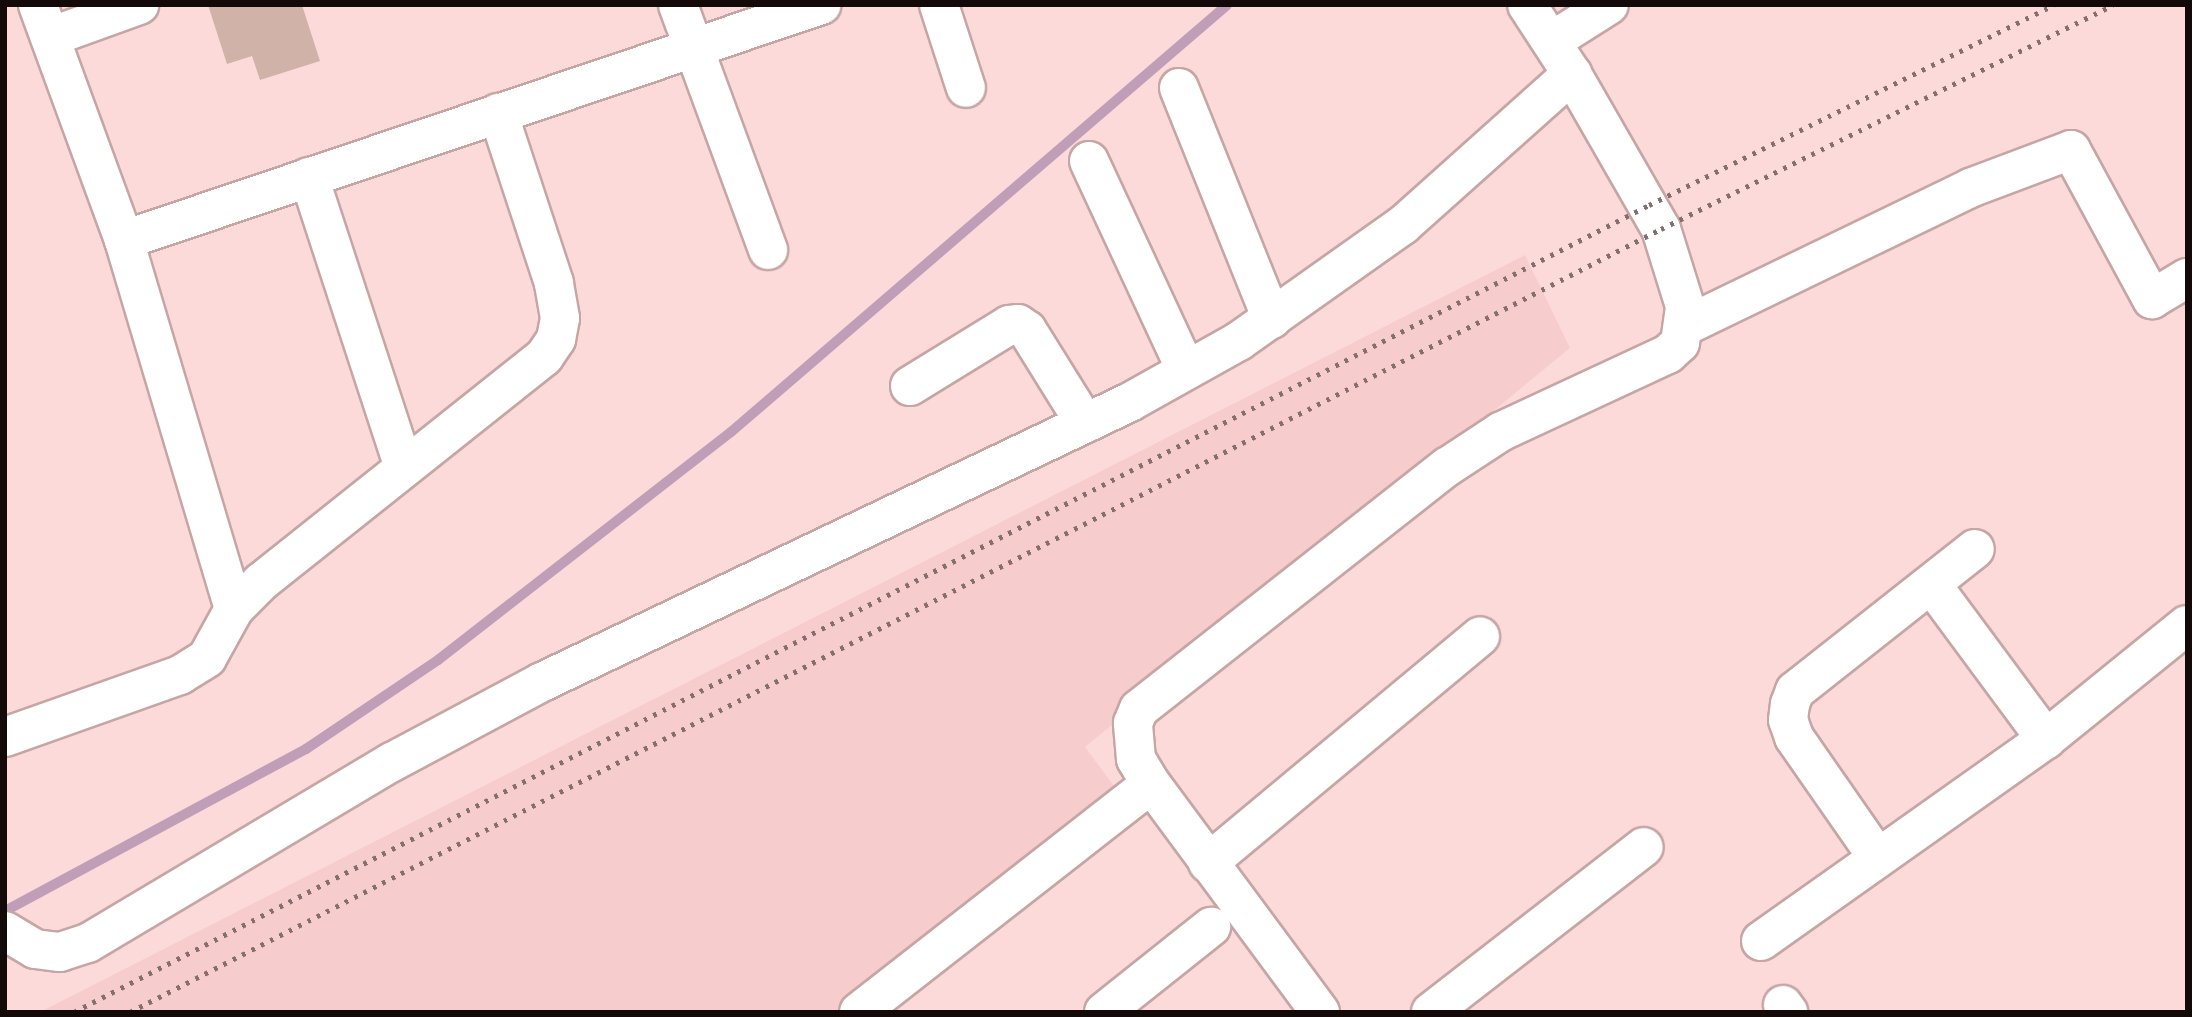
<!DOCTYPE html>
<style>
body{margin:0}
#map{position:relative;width:2192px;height:1017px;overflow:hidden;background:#fddada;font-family:"Source Sans 3",sans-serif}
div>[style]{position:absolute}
.built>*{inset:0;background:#f7cccc}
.stream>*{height:10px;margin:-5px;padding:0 5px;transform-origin:5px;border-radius:5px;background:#c19eb7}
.building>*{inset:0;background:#d1b2a8}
.roads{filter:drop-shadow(2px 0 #c6a6a5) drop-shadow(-2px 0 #c6a6a5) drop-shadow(0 2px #c6a6a5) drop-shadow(0 -2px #c6a6a5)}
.minor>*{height:38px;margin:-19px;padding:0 19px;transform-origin:19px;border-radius:19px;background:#fff}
.rail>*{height:5px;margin-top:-2.5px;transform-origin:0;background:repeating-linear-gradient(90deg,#856e6e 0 3.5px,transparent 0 10.5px)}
span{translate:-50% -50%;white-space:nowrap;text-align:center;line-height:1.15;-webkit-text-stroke:5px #fff;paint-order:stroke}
.frame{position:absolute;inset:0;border:7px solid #140909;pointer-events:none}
</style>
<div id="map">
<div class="built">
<i style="clip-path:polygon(1525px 255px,1570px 348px,1085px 747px,1123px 798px,846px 1012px,40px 1012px)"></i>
</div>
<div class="stream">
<i style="left:5px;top:911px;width:342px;rotate:-28.3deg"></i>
<i style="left:306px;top:749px;width:159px;rotate:-34deg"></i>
<i style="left:438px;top:660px;width:371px;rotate:-37.9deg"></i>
<i style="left:731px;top:432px;width:654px;rotate:-40.72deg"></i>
</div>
<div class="building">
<i style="clip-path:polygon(208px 5px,302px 5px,320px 61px,260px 80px,252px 56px,227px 64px)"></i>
</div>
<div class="roads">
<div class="minor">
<i style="left:38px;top:5px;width:250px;rotate:69.9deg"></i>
<i style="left:124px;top:240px;width:385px;rotate:73.4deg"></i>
<i style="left:678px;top:5px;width:261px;rotate:69.8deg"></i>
<i style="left:939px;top:5px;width:87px;rotate:72deg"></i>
<i style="left:50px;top:37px;width:95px;rotate:-19.8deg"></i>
<i style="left:1552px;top:41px;width:67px;rotate:-32.3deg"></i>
<i style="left:1179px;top:88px;width:249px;rotate:68.1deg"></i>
<i style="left:1089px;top:161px;width:230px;rotate:65.1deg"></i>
<i style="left:309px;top:177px;width:303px;rotate:71.9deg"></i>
<i style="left:124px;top:240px;width:736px;rotate:-18.63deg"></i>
<i style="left:1685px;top:326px;width:317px;rotate:-25.8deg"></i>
<i style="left:1970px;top:188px;width:108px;rotate:-20.6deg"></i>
<i style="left:2071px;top:150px;width:170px;rotate:61.5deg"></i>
<i style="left:2152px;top:299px;width:41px;rotate:-31deg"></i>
<i style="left:910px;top:386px;width:116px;rotate:-31.6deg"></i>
<i style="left:1009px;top:325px;width:9px;rotate:-6deg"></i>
<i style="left:1018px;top:324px;width:11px;rotate:34deg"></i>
<i style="left:1027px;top:330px;width:110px;rotate:58.1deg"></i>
<i style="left:1932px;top:585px;width:192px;rotate:53.5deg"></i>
<i style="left:5px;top:737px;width:186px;rotate:-19.5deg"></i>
<i style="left:180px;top:675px;width:32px;rotate:-32deg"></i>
<i style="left:207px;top:658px;width:56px;rotate:-61.1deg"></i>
<i style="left:234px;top:609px;width:38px;rotate:-45deg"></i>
<i style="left:261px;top:582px;width:362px;rotate:-38.5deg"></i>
<i style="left:544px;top:357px;width:22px;rotate:-56deg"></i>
<i style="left:556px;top:339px;width:21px;rotate:-79deg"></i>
<i style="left:560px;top:318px;width:36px;rotate:-100deg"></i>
<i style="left:554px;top:283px;width:179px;rotate:-108.2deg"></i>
<i style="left:1878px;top:858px;width:147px;rotate:-124.8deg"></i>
<i style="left:1794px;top:737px;width:18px;rotate:-109deg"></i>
<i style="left:1788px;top:720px;width:16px;rotate:-83deg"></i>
<i style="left:1790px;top:704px;width:14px;rotate:-69deg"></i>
<i style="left:1795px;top:691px;width:229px;rotate:-38.3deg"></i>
<i style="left:1208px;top:863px;width:354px;rotate:-39.8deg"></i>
<i style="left:5px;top:931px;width:35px;rotate:31deg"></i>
<i style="left:35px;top:949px;width:25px;rotate:7deg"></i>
<i style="left:60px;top:952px;width:29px;rotate:-18deg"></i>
<i style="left:88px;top:943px;width:354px;rotate:-30.8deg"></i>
<i style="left:392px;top:762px;width:170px;rotate:-28.1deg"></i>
<i style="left:542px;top:682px;width:651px;rotate:-25.46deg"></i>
<i style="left:1130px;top:402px;width:125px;rotate:-29.2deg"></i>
<i style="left:1239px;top:341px;width:201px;rotate:-35.3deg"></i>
<i style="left:1403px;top:225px;width:227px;rotate:-41.8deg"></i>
<i style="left:1761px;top:941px;width:349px;rotate:-35.3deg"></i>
<i style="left:2046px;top:739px;width:181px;rotate:-39deg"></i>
<i style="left:1783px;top:1005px;width:9px;rotate:54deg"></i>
<i style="left:859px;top:1012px;width:370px;rotate:-38deg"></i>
<i style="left:1104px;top:1012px;width:137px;rotate:-38.5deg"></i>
<i style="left:1320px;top:1012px;width:284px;rotate:-126.5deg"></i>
<i style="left:1151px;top:784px;width:29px;rotate:-121deg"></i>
<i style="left:1136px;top:759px;width:36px;rotate:-95deg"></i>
<i style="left:1133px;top:723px;width:15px;rotate:-67deg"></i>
<i style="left:1139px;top:709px;width:392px;rotate:-38.2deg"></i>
<i style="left:1447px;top:467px;width:64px;rotate:-33.4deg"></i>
<i style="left:1500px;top:432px;width:185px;rotate:-24.9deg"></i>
<i style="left:1668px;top:354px;width:16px;rotate:-43deg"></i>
<i style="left:1680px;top:343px;width:37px;rotate:-82deg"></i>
<i style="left:1685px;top:306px;width:81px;rotate:-107.3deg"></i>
<i style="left:1661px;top:229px;width:179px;rotate:-119.9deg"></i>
<i style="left:1572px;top:74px;width:82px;rotate:-123.1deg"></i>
<i style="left:1431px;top:1012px;width:269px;rotate:-37.8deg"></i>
</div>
</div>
<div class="rail">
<i style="left:74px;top:1012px;width:1770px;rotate:-27.13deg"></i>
<i style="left:1649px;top:205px;width:452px;rotate:-26.3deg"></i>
<i style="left:130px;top:1012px;width:1720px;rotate:-27.09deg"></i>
<i style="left:1661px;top:229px;width:504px;rotate:-26.36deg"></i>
</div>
<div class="frame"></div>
</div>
